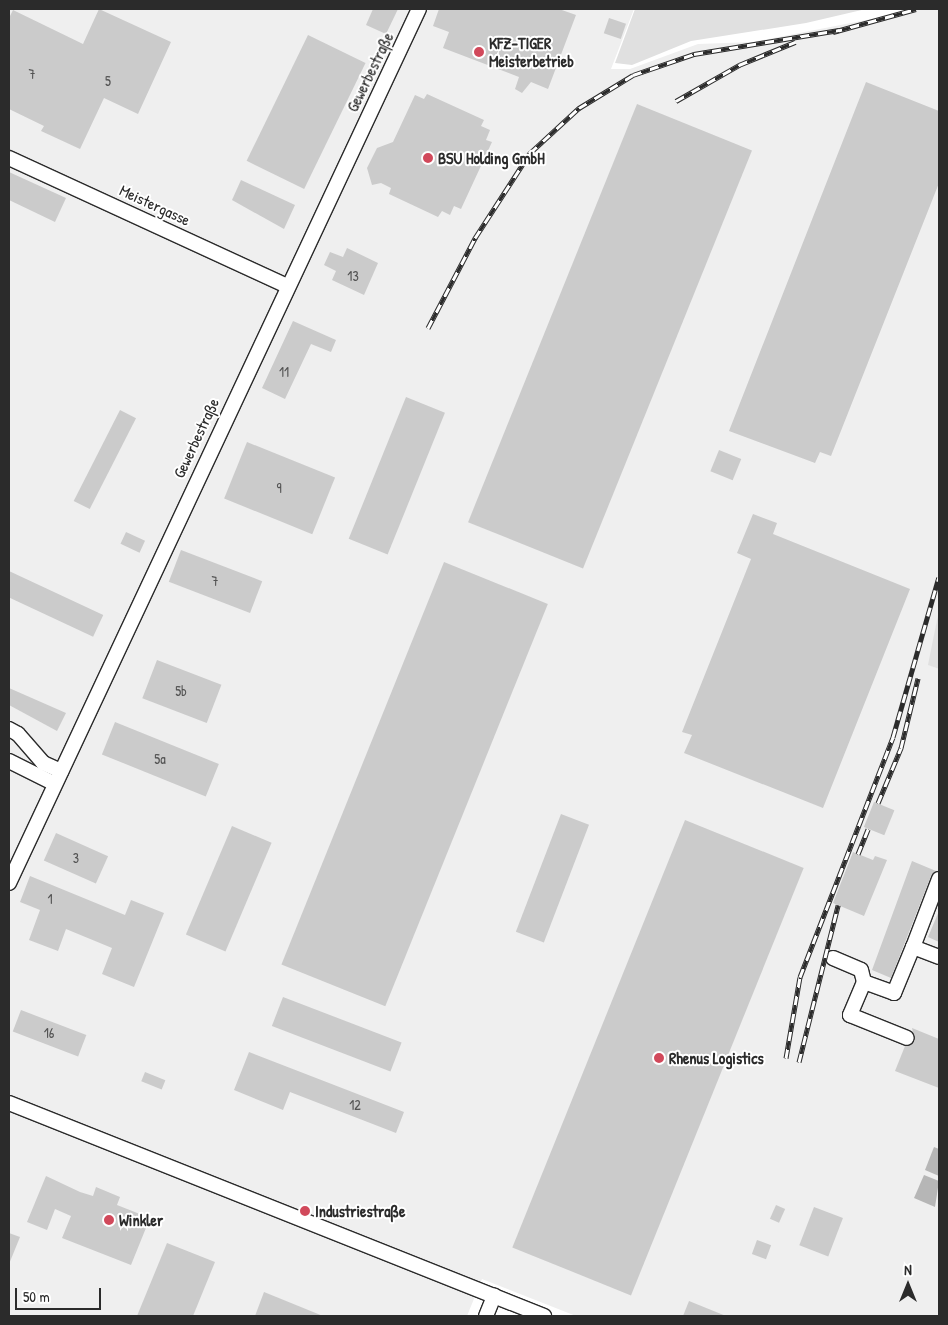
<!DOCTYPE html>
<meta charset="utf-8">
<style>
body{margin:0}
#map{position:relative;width:948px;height:1325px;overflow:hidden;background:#fff;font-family:"Patrick Hand",sans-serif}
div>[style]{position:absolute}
.built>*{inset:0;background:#efefef}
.green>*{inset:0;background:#e0e0e0}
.water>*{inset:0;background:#b6b6b6}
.building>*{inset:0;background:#cbcbcb;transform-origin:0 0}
.roads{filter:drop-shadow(1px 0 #2b2b2b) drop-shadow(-1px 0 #2b2b2b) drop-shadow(0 1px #2b2b2b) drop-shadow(0 -1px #2b2b2b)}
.minor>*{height:14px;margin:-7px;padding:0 7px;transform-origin:7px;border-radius:7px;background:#fff}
.rail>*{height:5px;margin-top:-2.5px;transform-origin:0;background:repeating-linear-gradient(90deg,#fff 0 9px,#2b2b2b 0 18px);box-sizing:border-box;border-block:1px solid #2b2b2b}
.dots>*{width:14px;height:14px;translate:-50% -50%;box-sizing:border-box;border:2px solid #fff;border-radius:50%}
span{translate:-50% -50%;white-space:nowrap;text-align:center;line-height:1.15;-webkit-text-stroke:4px #fff;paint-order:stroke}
.number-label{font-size:14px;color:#535353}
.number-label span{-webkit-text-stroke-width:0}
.poi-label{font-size:16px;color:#2b2b2b;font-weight:700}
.left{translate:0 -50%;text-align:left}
.street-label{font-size:16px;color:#2b2b2b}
.frame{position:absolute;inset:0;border:10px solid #2b2b2b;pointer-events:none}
.north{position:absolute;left:883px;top:1260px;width:50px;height:50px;-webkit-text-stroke:4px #fff;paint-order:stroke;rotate:0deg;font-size:14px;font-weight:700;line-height:20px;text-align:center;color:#2b2b2b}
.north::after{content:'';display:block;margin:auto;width:18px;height:22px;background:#2b2b2b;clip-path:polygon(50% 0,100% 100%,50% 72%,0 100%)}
.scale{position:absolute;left:15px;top:1288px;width:86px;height:22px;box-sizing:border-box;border:2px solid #2b2b2b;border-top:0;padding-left:6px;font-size:15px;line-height:18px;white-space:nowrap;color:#2b2b2b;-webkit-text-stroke:4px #fff;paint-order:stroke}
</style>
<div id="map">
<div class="built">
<i style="clip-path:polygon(9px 9px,634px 9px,611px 69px,630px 69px,698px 44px,753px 42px,923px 9px,939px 9px,939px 610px,929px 665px,939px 669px,939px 1316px,576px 1316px,482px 1279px,467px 1316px,9px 1316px)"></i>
</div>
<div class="green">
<i style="clip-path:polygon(635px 9px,866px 9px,806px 23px,691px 41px,632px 65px,615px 63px)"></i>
<i style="clip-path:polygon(939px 610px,939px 669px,928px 665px)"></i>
</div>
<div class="water">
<i style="clip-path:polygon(934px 1147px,939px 1149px,939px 1176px,925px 1170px)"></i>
<i style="clip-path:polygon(924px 1175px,939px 1181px,935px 1207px,914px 1198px)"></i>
</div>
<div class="building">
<i style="clip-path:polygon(99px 9px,171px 42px,138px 114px,104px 98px,80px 149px,41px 131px,44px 126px,9px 109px,9px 18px,13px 10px,83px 44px)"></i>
<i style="clip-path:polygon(373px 9px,398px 9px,386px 34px,366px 25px)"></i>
<i style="clip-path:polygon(439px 9px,559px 9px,576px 15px,548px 89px,531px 82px,522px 93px,515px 89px,519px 77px,443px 48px,449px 32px,433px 26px)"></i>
<i style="left:609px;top:18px;width:18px;height:16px;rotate:19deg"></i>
<i style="left:308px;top:35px;width:64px;height:140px;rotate:26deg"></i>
<i style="clip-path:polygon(866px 82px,939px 111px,939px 183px,831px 456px,820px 452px,815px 463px,729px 431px)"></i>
<i style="clip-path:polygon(427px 94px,484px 120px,481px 126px,490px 130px,486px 140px,492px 142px,461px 209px,454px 206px,450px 215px,442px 211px,438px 217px,389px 194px,391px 188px,381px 183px,372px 185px,367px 168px,377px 148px,393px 142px,415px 95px,424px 99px)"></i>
<i style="left:637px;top:104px;width:124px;height:451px;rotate:22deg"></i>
<i style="clip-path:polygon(9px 172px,66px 198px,55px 222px,9px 200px)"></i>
<i style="clip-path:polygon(241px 180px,295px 205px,284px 229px,232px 200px)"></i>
<i style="clip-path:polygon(347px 248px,378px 263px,364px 295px,332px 280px,336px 271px,324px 265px,330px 252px,343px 257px)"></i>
<i style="clip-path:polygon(293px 321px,336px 340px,331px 352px,311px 344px,285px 399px,262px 388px)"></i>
<i style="left:406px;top:397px;width:42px;height:153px;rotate:22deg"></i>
<i style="left:120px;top:410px;width:18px;height:102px;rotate:27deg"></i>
<i style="left:247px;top:442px;width:95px;height:61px;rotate:22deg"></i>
<i style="left:719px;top:450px;width:24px;height:23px;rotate:22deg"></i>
<i style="clip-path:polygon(753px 514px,777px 523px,773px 534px,910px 589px,823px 808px,684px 753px,692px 735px,682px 732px,751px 559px,737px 553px)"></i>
<i style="left:126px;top:532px;width:21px;height:13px;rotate:25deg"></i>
<i style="left:181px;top:550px;width:87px;height:34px;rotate:21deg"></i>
<i style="left:444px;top:562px;width:112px;height:434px;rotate:22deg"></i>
<i style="left:9px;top:571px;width:104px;height:24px;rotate:25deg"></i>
<i style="left:157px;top:660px;width:69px;height:41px;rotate:21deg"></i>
<i style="clip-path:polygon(9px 688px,66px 713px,57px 731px,9px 705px)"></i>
<i style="left:115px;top:722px;width:112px;height:35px;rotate:22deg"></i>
<i style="left:874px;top:802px;width:22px;height:27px;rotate:22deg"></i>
<i style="left:561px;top:814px;width:30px;height:126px;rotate:21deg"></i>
<i style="left:685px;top:820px;width:128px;height:461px;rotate:22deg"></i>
<i style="left:232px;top:826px;width:43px;height:118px;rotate:23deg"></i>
<i style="left:56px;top:833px;width:57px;height:30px;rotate:24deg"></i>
<i style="clip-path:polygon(853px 852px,873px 860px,875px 856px,887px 860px,864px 916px,833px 903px)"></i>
<i style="clip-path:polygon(912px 861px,936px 871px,931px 876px,891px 978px,872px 970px)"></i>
<i style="clip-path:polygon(30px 876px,125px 915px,131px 900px,164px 913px,134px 987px,102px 974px,112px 948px,66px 929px,58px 951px,29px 940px,40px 910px,20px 902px)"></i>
<i style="clip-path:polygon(939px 911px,939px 942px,928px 937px)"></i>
<i style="left:283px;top:997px;width:127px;height:31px;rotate:21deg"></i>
<i style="left:21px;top:1010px;width:70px;height:23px;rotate:21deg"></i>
<i style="clip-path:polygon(912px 1028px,939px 1039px,939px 1088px,895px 1071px,905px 1046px,915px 1041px)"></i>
<i style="clip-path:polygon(249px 1052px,404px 1112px,396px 1133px,290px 1092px,283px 1110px,234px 1090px)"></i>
<i style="left:145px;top:1072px;width:22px;height:10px;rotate:22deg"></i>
<i style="clip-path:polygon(46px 1176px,80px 1192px,93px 1196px,96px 1187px,120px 1197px,117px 1205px,150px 1218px,131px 1265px,62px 1238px,71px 1216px,55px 1209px,47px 1230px,27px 1222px)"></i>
<i style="left:776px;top:1205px;width:10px;height:15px;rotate:24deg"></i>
<i style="left:814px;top:1207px;width:31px;height:41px;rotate:21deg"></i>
<i style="clip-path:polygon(9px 1233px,20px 1237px,9px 1264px)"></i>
<i style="left:757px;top:1240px;width:15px;height:15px;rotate:20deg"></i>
<i style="clip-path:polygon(167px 1243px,215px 1262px,193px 1316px,137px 1316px)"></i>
<i style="clip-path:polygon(264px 1292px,323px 1316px,255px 1316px)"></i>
<i style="clip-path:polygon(689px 1301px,726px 1316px,683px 1316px)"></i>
</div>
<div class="roads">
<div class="minor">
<i style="left:9px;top:158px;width:306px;rotate:24.7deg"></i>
<i style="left:9px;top:729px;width:10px;rotate:29deg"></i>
<i style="left:18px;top:734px;width:38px;rotate:49deg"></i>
<i style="left:43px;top:763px;width:20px;rotate:24deg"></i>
<i style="left:9px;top:761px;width:51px;rotate:26.6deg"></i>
<i style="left:939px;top:879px;width:73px;rotate:110.9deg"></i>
<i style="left:913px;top:947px;width:28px;rotate:21deg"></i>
<i style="left:9px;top:883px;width:965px;rotate:-64.87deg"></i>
<i style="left:833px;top:958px;width:30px;rotate:23deg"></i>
<i style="left:861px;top:970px;width:12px;rotate:76deg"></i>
<i style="left:864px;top:982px;width:32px;rotate:20deg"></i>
<i style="left:894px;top:993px;width:50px;rotate:-67.6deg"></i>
<i style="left:864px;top:982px;width:36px;rotate:113deg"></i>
<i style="left:850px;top:1015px;width:61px;rotate:22deg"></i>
<i style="left:9px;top:1103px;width:576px;rotate:21.71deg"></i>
<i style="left:486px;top:1316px;width:22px;rotate:-68deg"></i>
</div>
</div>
<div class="rail">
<i style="left:833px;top:32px;width:86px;rotate:-15.5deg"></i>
<i style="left:676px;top:101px;width:73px;rotate:-29.7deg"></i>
<i style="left:739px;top:65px;width:61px;rotate:-22.3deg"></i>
<i style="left:428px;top:328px;width:102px;rotate:-62.4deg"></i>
<i style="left:475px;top:238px;width:101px;rotate:-57.1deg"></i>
<i style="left:530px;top:153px;width:67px;rotate:-42.6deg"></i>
<i style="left:579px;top:108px;width:63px;rotate:-31.4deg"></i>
<i style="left:633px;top:75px;width:65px;rotate:-19deg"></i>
<i style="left:694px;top:54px;width:147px;rotate:-9.4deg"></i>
<i style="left:878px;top:803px;width:60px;rotate:-67.3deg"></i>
<i style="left:901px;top:748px;width:72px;rotate:-76.3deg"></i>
<i style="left:858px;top:854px;width:27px;rotate:-68deg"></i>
<i style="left:786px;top:1058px;width:82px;rotate:-80.2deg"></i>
<i style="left:800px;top:977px;width:257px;rotate:-68.8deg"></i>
<i style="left:893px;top:737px;width:166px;rotate:-74deg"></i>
<i style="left:799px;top:1062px;width:162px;rotate:-76deg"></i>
</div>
<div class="dots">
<i style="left:479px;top:52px;background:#d1495b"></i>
<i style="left:428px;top:158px;background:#d1495b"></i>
<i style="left:659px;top:1058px;background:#d1495b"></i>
<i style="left:305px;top:1211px;background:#d1495b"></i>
<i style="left:109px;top:1220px;background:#d1495b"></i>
</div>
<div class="number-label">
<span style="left:32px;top:74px">7</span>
<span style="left:108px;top:81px">5</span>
<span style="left:353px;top:276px">13</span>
<span style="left:284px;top:372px">11</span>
<span style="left:279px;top:488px">9</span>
<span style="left:215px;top:581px">7</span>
<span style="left:181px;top:691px">5b</span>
<span style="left:160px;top:759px">5a</span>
<span style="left:76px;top:858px">3</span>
<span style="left:50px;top:899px">1</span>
<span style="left:49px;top:1033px">16</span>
<span style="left:355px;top:1105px">12</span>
</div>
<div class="poi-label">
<span class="left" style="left:489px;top:52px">KFZ-TIGER<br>Meisterbetrieb</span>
<span class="left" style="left:438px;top:158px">BSU Holding GmbH</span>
<span class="left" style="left:669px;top:1058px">Rhenus Logistics</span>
<span class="left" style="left:315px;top:1211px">Industriestraße</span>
<span class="left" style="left:119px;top:1220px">Winkler</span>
</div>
<div class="street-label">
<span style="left:370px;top:72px;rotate:-64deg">Gewerbestraße</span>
<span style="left:155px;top:205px;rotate:25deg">Meistergasse</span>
<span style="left:196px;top:438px;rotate:-65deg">Gewerbestraße</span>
</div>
<div class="frame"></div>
<div class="north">N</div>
<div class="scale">50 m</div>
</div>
